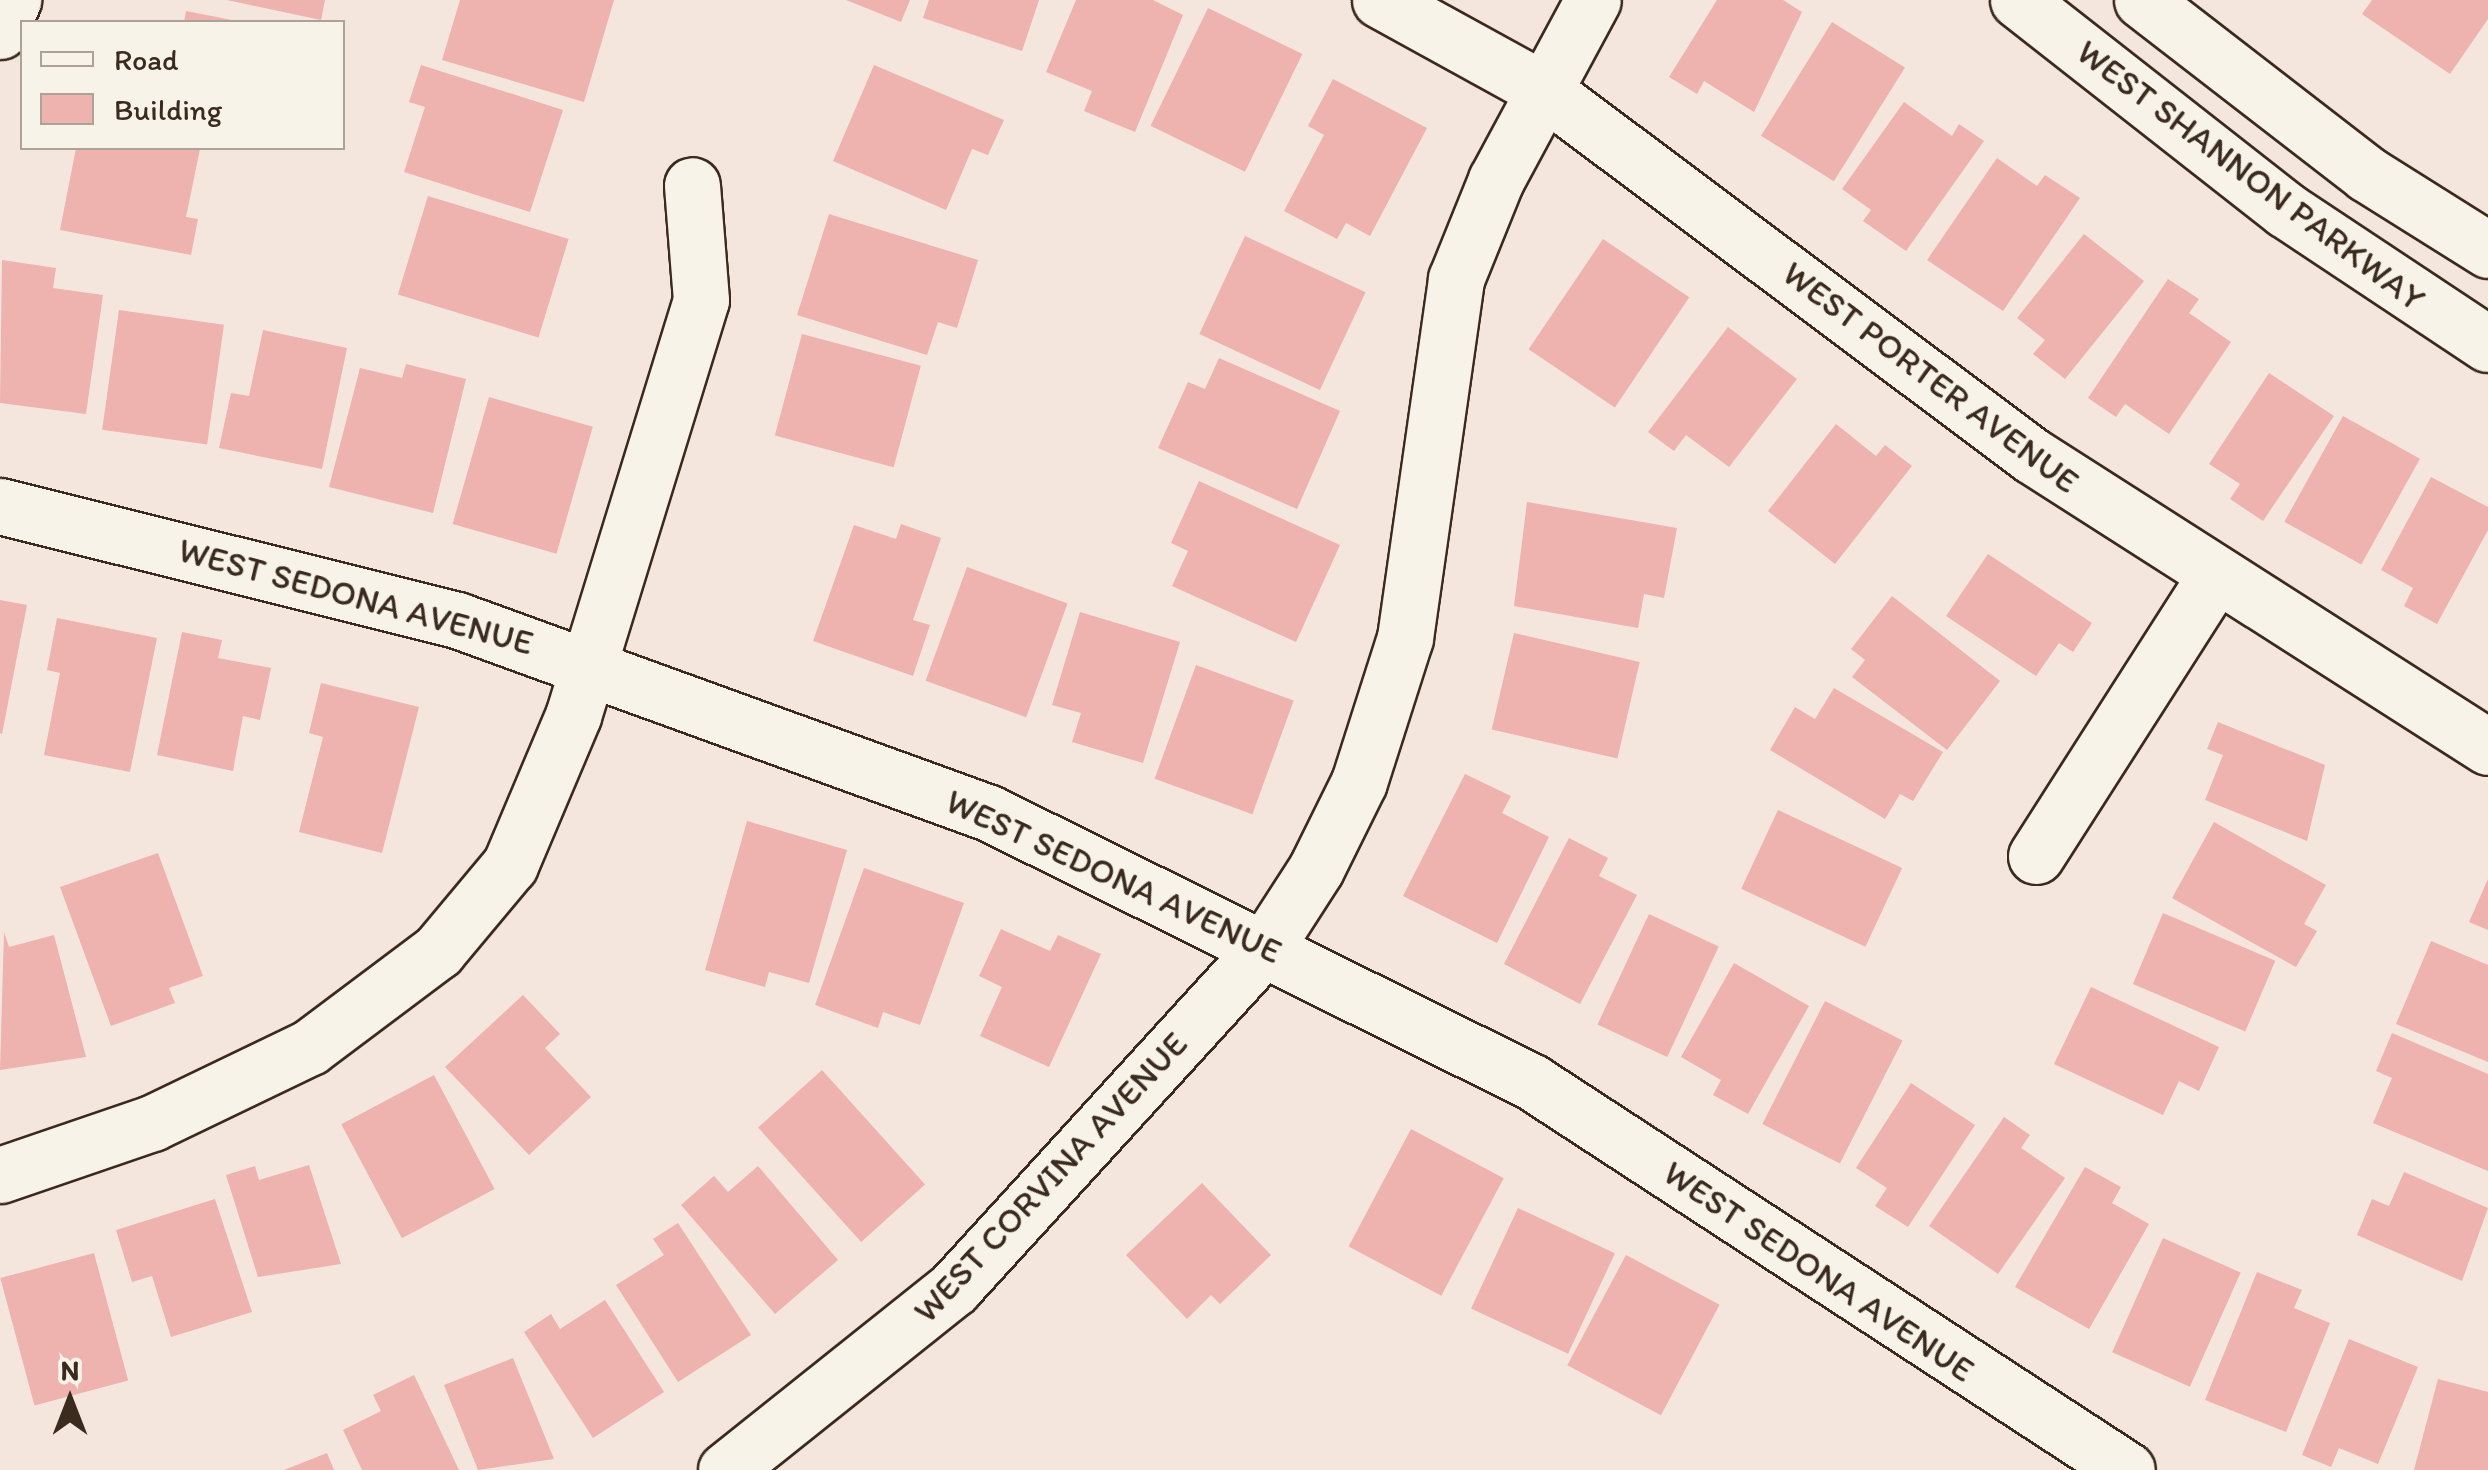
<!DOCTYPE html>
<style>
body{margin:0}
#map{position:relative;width:2488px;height:1470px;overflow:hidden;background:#f5e6dd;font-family:Itim,sans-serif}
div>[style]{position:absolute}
.building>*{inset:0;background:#eeb2af;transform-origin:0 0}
.roads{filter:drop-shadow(2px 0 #3b2a1e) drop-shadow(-2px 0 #3b2a1e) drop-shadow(0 2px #3b2a1e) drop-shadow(0 -2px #3b2a1e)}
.minor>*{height:55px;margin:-27.5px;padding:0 27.5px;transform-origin:27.5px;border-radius:27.5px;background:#f7f3e8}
span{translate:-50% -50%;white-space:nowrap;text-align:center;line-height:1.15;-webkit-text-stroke:9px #f7f3e8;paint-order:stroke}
.street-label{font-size:35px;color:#3b2a1e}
.legend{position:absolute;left:20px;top:20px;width:325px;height:130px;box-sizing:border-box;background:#f7f3e8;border:2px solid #aca397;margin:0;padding:12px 18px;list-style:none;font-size:30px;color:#3b2a1e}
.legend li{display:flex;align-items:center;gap:20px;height:50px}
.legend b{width:50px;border:2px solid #aca397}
.north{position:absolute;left:20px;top:1350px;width:100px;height:100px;-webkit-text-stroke:8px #f7f3e8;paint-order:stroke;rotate:0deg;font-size:28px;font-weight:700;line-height:40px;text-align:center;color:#3b2a1e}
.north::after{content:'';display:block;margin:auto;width:35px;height:45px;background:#3b2a1e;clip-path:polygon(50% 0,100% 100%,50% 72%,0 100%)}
</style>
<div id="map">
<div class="building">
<i style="clip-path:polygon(227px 0,325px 0,321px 20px)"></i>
<i style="clip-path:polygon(460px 0,614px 0,584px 102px,442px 60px)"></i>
<i style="clip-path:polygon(846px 0,910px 0,901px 22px)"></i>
<i style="clip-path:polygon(929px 0,1039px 0,1022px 51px,923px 18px)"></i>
<i style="clip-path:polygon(1076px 0,1153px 0,1183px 15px,1135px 132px,1084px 111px,1092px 91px,1046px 72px)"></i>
<i style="clip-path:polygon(1717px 0,1783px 0,1802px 12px,1754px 112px,1704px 81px,1697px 94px,1669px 77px)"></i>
<i style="clip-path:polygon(2372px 0,2488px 0,2488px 19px,2450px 74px,2362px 14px)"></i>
<i style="left:1208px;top:8px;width:105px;height:131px;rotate:26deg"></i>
<i style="clip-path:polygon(186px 11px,237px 21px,237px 22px,184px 22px)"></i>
<i style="left:1832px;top:22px;width:86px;height:134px;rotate:32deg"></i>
<i style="clip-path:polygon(421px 65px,563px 110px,530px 212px,404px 172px,425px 107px,409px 102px)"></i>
<i style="clip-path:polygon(874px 65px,1004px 120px,988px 155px,972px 149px,946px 210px,833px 161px)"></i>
<i style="clip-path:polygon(1333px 79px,1427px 128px,1370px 236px,1346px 223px,1337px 239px,1284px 211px,1324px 135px,1308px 126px)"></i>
<i style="clip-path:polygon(1904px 102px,1952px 136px,1959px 124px,1984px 141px,1906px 251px,1863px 221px,1871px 210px,1842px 189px)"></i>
<i style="clip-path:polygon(76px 148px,200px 149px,186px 217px,198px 219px,191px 255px,60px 230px)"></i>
<i style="clip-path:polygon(1997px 158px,2037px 186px,2045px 175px,2080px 198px,2003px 311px,1927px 260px)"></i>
<i style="left:428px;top:196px;width:147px;height:103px;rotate:17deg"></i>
<i style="clip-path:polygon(829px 214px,978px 260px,957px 328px,938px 322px,927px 355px,797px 315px)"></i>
<i style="clip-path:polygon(2084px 234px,2144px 281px,2065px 379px,2033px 354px,2045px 340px,2017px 318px)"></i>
<i style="left:1245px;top:236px;width:133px;height:108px;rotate:25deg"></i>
<i style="left:1603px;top:239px;width:104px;height:133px;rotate:34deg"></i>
<i style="clip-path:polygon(2px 260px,56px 268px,53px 288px,103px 295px,86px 414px,0 403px)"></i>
<i style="clip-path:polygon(2168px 279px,2199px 299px,2189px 313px,2231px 342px,2169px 434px,2125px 404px,2116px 417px,2088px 398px)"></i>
<i style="left:119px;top:310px;width:106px;height:121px;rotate:8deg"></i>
<i style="clip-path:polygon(1728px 327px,1797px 379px,1729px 467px,1686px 435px,1674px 451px,1648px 432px)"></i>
<i style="clip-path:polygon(263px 330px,347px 348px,322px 469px,219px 448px,231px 393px,249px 396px)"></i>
<i style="left:802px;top:334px;width:123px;height:105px;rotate:15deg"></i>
<i style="clip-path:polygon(1219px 358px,1340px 411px,1297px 509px,1158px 448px,1188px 382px,1205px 389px)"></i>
<i style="clip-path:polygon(406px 364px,466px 379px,433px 513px,329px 487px,360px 368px,402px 378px)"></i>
<i style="clip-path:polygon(2269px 373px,2334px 416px,2263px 521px,2230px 499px,2240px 484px,2209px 464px)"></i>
<i style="left:489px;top:397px;width:108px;height:132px;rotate:16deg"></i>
<i style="left:2343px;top:416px;width:88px;height:121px;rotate:29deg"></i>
<i style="clip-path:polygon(1836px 424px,1876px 456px,1885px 445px,1912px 466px,1835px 564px,1768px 511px)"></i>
<i style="clip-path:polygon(2431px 477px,2488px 507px,2488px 530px,2437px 624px,2404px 606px,2413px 588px,2381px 570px)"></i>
<i style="clip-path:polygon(1199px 481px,1340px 545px,1296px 642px,1172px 586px,1188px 551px,1171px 543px)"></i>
<i style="clip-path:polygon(1527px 502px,1677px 528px,1664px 598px,1644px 594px,1638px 628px,1514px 606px)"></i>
<i style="clip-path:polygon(901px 524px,941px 538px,913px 620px,930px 625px,913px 676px,813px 641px,854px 525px,896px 539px)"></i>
<i style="clip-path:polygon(1988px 554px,2092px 623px,2073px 652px,2059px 643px,2036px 676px,1946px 616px)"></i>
<i style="left:967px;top:567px;width:107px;height:121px;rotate:20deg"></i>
<i style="clip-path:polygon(1892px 596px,2000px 681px,1947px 750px,1852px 677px,1865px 660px,1851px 649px)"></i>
<i style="clip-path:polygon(0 600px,27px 605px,2px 734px,0 733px)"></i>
<i style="clip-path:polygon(1080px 612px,1180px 642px,1143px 763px,1072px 742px,1081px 713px,1052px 705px)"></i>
<i style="clip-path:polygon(57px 618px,157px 638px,130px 772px,44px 755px,60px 673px,47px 670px)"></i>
<i style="clip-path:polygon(182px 632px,222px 640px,218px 658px,271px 668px,260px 720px,243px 716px,233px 771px,157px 755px)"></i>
<i style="left:1514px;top:633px;width:129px;height:99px;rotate:13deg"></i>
<i style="left:1196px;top:665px;width:104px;height:121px;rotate:20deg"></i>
<i style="clip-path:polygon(321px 683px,419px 707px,382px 853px,299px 832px,323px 737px,309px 733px)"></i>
<i style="clip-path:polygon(1834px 688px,1943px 752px,1913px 801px,1900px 794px,1885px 819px,1770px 750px,1795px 707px,1815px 719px)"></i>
<i style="clip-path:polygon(2218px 722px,2325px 765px,2307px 841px,2205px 800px,2223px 755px,2207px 749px)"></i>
<i style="clip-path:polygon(1465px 774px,1511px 796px,1502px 813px,1549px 837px,1497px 943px,1403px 896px)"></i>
<i style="left:1778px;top:810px;width:137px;height:87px;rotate:25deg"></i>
<i style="clip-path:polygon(747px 821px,847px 850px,809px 983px,769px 972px,765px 987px,705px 970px)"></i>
<i style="clip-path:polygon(2214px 822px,2326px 885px,2304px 924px,2317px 931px,2296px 967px,2172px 898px)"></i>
<i style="clip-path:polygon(1569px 838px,1608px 858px,1599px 876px,1637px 895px,1580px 1004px,1504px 964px)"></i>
<i style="clip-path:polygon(158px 853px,203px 976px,169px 988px,175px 1003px,111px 1026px,60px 887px)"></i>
<i style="clip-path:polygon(864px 868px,964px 903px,920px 1025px,883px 1012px,878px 1028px,815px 1005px)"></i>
<i style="clip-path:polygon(2488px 879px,2488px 930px,2469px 922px)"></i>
<i style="left:2163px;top:913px;width:122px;height:77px;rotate:23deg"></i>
<i style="left:1649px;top:914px;width:77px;height:122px;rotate:25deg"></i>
<i style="clip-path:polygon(1001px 929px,1050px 951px,1058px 935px,1101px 954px,1049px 1067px,980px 1036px,1002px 987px,979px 976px)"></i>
<i style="clip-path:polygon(4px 932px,9px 947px,54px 935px,86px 1057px,0 1070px)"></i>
<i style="clip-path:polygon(2431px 941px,2488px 965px,2488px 1062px,2396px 1024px)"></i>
<i style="clip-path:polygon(1734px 963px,1809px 1006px,1748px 1114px,1713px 1095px,1721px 1080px,1681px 1057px)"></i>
<i style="clip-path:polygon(2091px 987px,2219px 1047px,2199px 1091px,2179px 1081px,2163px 1115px,2054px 1064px)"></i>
<i style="clip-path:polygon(523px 995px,560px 1034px,545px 1048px,591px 1097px,529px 1155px,445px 1067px)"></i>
<i style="left:1825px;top:1001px;width:87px;height:138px;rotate:27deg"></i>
<i style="clip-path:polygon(2392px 1033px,2488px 1074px,2488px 1171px,2373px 1123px,2392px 1078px,2376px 1071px)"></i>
<i style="left:822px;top:1070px;width:154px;height:86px;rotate:48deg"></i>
<i style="left:434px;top:1075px;width:129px;height:105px;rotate:62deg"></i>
<i style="clip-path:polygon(1911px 1083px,1975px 1125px,1908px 1227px,1875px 1206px,1887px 1188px,1856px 1168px)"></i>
<i style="clip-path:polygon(2004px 1117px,2030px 1135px,2021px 1148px,2065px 1178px,1998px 1274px,1929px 1226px)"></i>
<i style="left:1411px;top:1129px;width:105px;height:133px;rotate:28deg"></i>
<i style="clip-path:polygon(309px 1165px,341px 1264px,258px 1277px,226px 1175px,255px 1166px,259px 1180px)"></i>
<i style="clip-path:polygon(758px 1166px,838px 1260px,775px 1314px,681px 1205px,714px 1176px,728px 1192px)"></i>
<i style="clip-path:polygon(2085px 1167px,2121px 1187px,2112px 1203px,2149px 1224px,2089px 1329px,2015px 1287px)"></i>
<i style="clip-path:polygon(2404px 1172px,2488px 1208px,2462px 1281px,2357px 1235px,2372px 1199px,2389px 1206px)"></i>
<i style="clip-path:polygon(1202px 1183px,1271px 1255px,1220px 1304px,1211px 1295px,1187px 1319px,1126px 1255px)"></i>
<i style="clip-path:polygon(215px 1199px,252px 1312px,171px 1337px,152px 1276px,132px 1282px,116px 1230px)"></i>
<i style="left:1518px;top:1208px;width:107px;height:111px;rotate:25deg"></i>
<i style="clip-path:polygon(678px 1223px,751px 1335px,678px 1382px,616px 1285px,664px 1255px,653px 1239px)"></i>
<i style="left:2163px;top:1238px;width:85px;height:125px;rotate:24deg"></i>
<i style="left:94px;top:1253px;width:132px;height:97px;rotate:75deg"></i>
<i style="left:1626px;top:1255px;width:106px;height:125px;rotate:28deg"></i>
<i style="clip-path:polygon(2257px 1272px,2302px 1290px,2294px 1308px,2330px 1323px,2286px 1432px,2205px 1400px)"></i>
<i style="clip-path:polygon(605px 1300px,664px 1392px,593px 1438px,524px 1332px,551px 1314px,560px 1329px)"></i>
<i style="clip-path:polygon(2349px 1339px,2418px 1367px,2378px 1464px,2339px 1448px,2331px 1467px,2302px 1455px)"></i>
<i style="clip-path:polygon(513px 1358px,554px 1459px,478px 1470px,444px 1385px)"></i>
<i style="clip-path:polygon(414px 1375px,459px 1470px,362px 1470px,343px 1430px,381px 1411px,373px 1395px)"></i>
<i style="clip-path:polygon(2438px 1379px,2488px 1392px,2488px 1470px,2414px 1470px)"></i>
<i style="clip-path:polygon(327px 1453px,334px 1470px,284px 1470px)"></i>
</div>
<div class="roads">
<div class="minor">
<i style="left:1380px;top:0;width:185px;rotate:28.8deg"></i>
<i style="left:1542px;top:89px;width:611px;rotate:36.81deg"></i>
<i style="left:2031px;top:455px;width:542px;rotate:32.58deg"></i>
<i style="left:2018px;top:0;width:340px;rotate:38.1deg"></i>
<i style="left:2286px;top:210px;width:242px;rotate:33.6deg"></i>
<i style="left:2142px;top:0;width:284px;rotate:37.7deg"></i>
<i style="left:2367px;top:174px;width:143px;rotate:32.1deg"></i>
<i style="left:0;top:31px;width:34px;rotate:-67deg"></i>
<i style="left:0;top:506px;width:471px;rotate:14deg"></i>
<i style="left:457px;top:620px;width:566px;rotate:19.94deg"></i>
<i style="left:989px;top:813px;width:606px;rotate:26.35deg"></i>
<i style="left:1532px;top:1082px;width:710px;rotate:33.11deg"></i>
<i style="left:2036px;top:856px;width:330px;rotate:-57.4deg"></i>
<i style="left:0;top:1175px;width:161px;rotate:-18.9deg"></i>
<i style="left:152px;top:1123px;width:175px;rotate:-25.7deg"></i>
<i style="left:310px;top:1047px;width:160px;rotate:-36.9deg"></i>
<i style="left:438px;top:951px;width:112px;rotate:-50.1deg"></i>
<i style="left:510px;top:865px;width:162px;rotate:-67.1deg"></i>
<i style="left:573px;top:716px;width:435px;rotate:-72.9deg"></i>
<i style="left:701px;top:300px;width:115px;rotate:-94.5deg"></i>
<i style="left:726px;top:1470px;width:292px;rotate:-38.6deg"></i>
<i style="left:954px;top:1288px;width:464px;rotate:-47.6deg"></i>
<i style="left:1267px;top:945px;width:90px;rotate:-57.2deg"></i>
<i style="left:1316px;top:869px;width:97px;rotate:-63.7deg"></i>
<i style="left:1359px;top:782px;width:151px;rotate:-72.3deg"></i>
<i style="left:1405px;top:638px;width:363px;rotate:-81.9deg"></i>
<i style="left:1456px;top:279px;width:107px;rotate:-68deg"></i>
<i style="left:1496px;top:180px;width:204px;rotate:-61.7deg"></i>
</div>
</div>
<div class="street-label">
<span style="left:2251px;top:175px;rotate:37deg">WEST SHANNON PARKWAY</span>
<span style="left:1931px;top:377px;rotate:37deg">WEST PORTER AVENUE</span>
<span style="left:356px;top:596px;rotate:15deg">WEST SEDONA AVENUE</span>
<span style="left:1114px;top:876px;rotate:25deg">WEST SEDONA AVENUE</span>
<span style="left:1050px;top:1177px;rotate:-47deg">WEST CORVINA AVENUE</span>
<span style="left:1819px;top:1271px;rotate:34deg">WEST SEDONA AVENUE</span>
</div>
<ul class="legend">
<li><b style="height:12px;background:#f7f3e8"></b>Road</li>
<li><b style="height:28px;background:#eeb2af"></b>Building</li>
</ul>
<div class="north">N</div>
</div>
